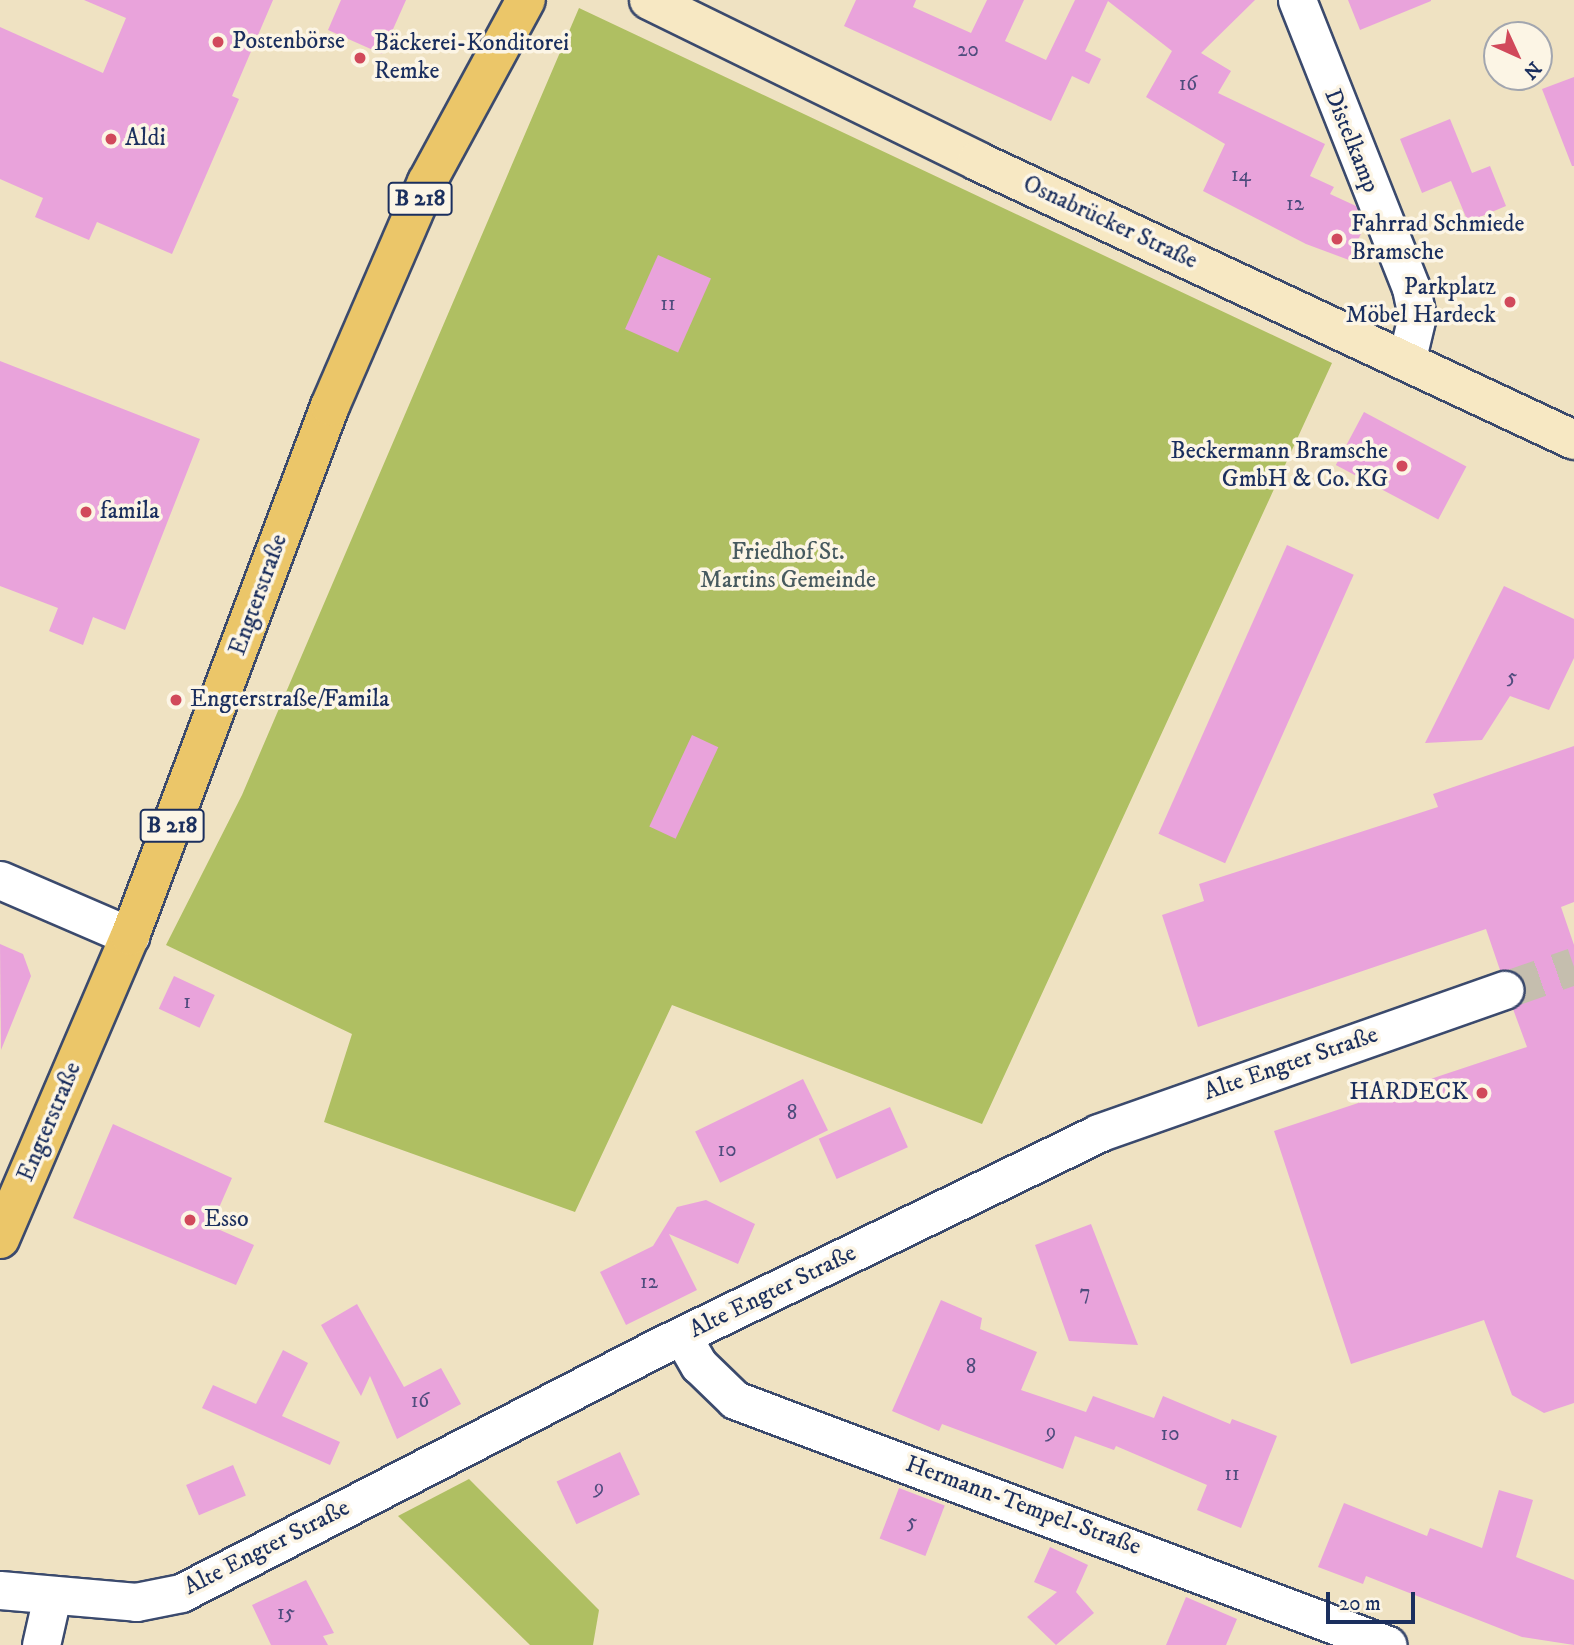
<!DOCTYPE html>
<meta charset="utf-8">
<style>
body{margin:0}
#map{position:relative;width:1574px;height:1645px;overflow:hidden;background:#efe2c2;font-family:"IM FELL DW Pica",serif}
div>[style]{position:absolute}
.green>*{inset:0;background:#afbf62}
.building>*{inset:0;background:#e9a3db;transform-origin:0 0}
.street-tunnel>*{height:37px;margin-top:-18.5px;transform-origin:0;background:repeating-linear-gradient(90deg,#c5beae 0 37px,transparent 0 55px)}
.roads{filter:drop-shadow(2px 0 #3b4a6d) drop-shadow(-2px 0 #3b4a6d) drop-shadow(0 2px #3b4a6d) drop-shadow(0 -2px #3b4a6d)}
.street>*{height:37px;margin:-18.5px;padding:0 18.5px;transform-origin:18.5px;border-radius:18.5px;background:#fff}
.secondary>*{height:38px;margin:-19px;padding:0 19px;transform-origin:19px;border-radius:19px;background:#f7e8c3}
.primary>*{height:38px;margin:-19px;padding:0 19px;transform-origin:19px;border-radius:19px;background:#ebc669}
.dots>*{width:19px;height:19px;translate:-50% -50%;box-sizing:border-box;border:4px solid #fcf5e5;border-radius:50%}
span{translate:-50% -50%;white-space:nowrap;text-align:center;line-height:1.15;-webkit-text-stroke:7px #fcf5e5;paint-order:stroke}
.number-label{font-size:21px;color:#4e4c7d}
.number-label span{-webkit-text-stroke-width:0}
.shield-label span{padding:2px 5px;background:#fcf5e5;border:2px solid;border-radius:5px;-webkit-text-stroke-width:0}
.shield-label{font-size:23px;color:#1b2f5e;font-weight:700}
.poi-label{font-size:24px;color:#1b2f5e}
.left{translate:0 -50%;text-align:left}
.right{translate:-100% -50%;text-align:right}
.street-label{font-size:24px;color:#1b2f5e}
.park-label{font-size:24px;color:#475a5f}
.north{position:absolute;left:1483px;top:21px;width:70px;height:70px;box-sizing:border-box;background:#fcf5e5;border:2px solid #a2a6af;border-radius:50%;rotate:135deg;font-size:19px;font-weight:700;line-height:28px;text-align:center;color:#1b2f5e}
.north::after{content:'';display:block;margin:auto;width:24px;height:32px;background:#d1495b;clip-path:polygon(50% 0,100% 100%,50% 72%,0 100%)}
.scale{position:absolute;left:1326px;top:1592px;width:89px;height:32px;box-sizing:border-box;border:4px solid #1b2f5e;border-top:0;padding-left:9px;font-size:21px;line-height:24px;white-space:nowrap;color:#1b2f5e;-webkit-text-stroke:5px #fcf5e5;paint-order:stroke}
</style>
<div id="map">
<div class="green">
<i style="clip-path:polygon(579px 8px,1332px 363px,982px 1124px,672px 1005px,575px 1212px,324px 1122px,352px 1034px,166px 945px,242px 795px)"></i>
<i style="clip-path:polygon(469px 1479px,599px 1610px,593px 1645px,530px 1645px,398px 1516px)"></i>
</div>
<div class="building">
<i style="clip-path:polygon(84px 0,273px 0,232px 96px,239px 99px,172px 254px,97px 222px,89px 240px,35px 217px,43px 198px,0 179px,0 27px,103px 73px,126px 18px)"></i>
<i style="clip-path:polygon(341px 0,406px 0,382px 54px,328px 30px)"></i>
<i style="clip-path:polygon(856px 0,916px 0,913px 7px,971px 33px,987px 0,1024px 0,1005px 41px,1046px 60px,1075px 0,1255px 0,1201px 53px,1231px 71px,1218px 93px,1325px 144px,1310px 176px,1334px 187px,1330px 194px,1356px 206px,1364px 227px,1349px 260px,1306px 244px,1203px 191px,1225px 144px,1146px 97px,1172px 51px,1108px 1px,1085px 51px,1101px 59px,1089px 84px,1072px 76px,1051px 121px,844px 26px)"></i>
<i style="clip-path:polygon(1348px 0,1431px 0,1431px 1px,1360px 30px)"></i>
<i style="clip-path:polygon(1574px 77px,1574px 166px,1572px 166px,1542px 89px)"></i>
<i style="clip-path:polygon(1450px 119px,1472px 173px,1490px 166px,1506px 206px,1468px 222px,1451px 181px,1422px 193px,1400px 139px)"></i>
<i style="left:658px;top:255px;width:58px;height:81px;rotate:24deg"></i>
<i style="clip-path:polygon(0 361px,200px 439px,125px 630px,93px 617px,83px 645px,49px 631px,58px 608px,0 586px)"></i>
<i style="left:1364px;top:412px;width:116px;height:60px;rotate:28deg"></i>
<i style="left:1287px;top:545px;width:73px;height:316px;rotate:24deg"></i>
<i style="clip-path:polygon(1504px 586px,1574px 619px,1574px 658px,1549px 710px,1510px 696px,1482px 740px,1425px 743px)"></i>
<i style="left:692px;top:735px;width:29px;height:101px;rotate:25deg"></i>
<i style="clip-path:polygon(1574px 746px,1574px 902px,1561px 907px,1574px 945px,1574px 1403px,1544px 1413px,1512px 1395px,1484px 1320px,1351px 1364px,1274px 1131px,1527px 1047px,1513px 1009px,1525px 995px,1525px 984px,1518px 974px,1500px 970px,1486px 929px,1198px 1027px,1162px 915px,1204px 901px,1199px 884px,1438px 807px,1433px 794px)"></i>
<i style="clip-path:polygon(0 944px,23px 954px,31px 976px,1px 1050px)"></i>
<i style="left:174px;top:976px;width:45px;height:36px;rotate:25deg"></i>
<i style="left:803px;top:1079px;width:57px;height:120px;rotate:64deg"></i>
<i style="left:890px;top:1107px;width:44px;height:78px;rotate:66deg"></i>
<i style="clip-path:polygon(113px 1124px,232px 1178px,211px 1226px,254px 1245px,236px 1285px,73px 1218px)"></i>
<i style="clip-path:polygon(706px 1200px,755px 1224px,738px 1264px,669px 1234px,697px 1290px,626px 1325px,600px 1272px,653px 1246px,677px 1207px)"></i>
<i style="clip-path:polygon(1091px 1224px,1138px 1345px,1069px 1341px,1035px 1245px)"></i>
<i style="clip-path:polygon(941px 1300px,982px 1318px,980px 1329px,1037px 1352px,1021px 1390px,1086px 1412px,1093px 1396px,1154px 1418px,1163px 1396px,1230px 1424px,1232px 1419px,1277px 1436px,1241px 1528px,1197px 1510px,1207px 1485px,1116px 1446px,1114px 1450px,1075px 1436px,1063px 1469px,942px 1424px,939px 1431px,892px 1411px)"></i>
<i style="clip-path:polygon(357px 1304px,404px 1387px,441px 1368px,461px 1404px,397px 1439px,370px 1376px,361px 1396px,321px 1325px)"></i>
<i style="clip-path:polygon(283px 1350px,308px 1363px,282px 1416px,340px 1442px,330px 1465px,202px 1408px,213px 1385px,256px 1404px)"></i>
<i style="left:620px;top:1452px;width:47px;height:70px;rotate:65deg"></i>
<i style="left:233px;top:1465px;width:33px;height:51px;rotate:67deg"></i>
<i style="left:899px;top:1488px;width:49px;height:54px;rotate:21deg"></i>
<i style="clip-path:polygon(1499px 1490px,1533px 1500px,1516px 1557px,1574px 1580px,1574px 1645px,1522px 1637px,1366px 1576px,1363px 1584px,1318px 1567px,1344px 1503px,1427px 1536px,1430px 1528px,1482px 1548px)"></i>
<i style="clip-path:polygon(1050px 1547px,1088px 1565px,1076px 1592px,1094px 1613px,1056px 1645px,1027px 1617px,1057px 1592px,1034px 1582px)"></i>
<i style="clip-path:polygon(306px 1580px,334px 1633px,323px 1636px,328px 1645px,271px 1645px,252px 1605px)"></i>
<i style="clip-path:polygon(1186px 1597px,1237px 1619px,1226px 1645px,1166px 1645px)"></i>
</div>
<div class="street-tunnel">
<i style="left:1505px;top:990px;width:73px;rotate:-19.2deg"></i>
</div>
<div class="roads">
<div class="street">
<i style="left:1297px;top:0;width:310px;rotate:68.4deg"></i>
<i style="left:1411px;top:288px;width:29px;rotate:78deg"></i>
<i style="left:1417px;top:316px;width:47px;rotate:103.4deg"></i>
<i style="left:0;top:880px;width:142px;rotate:23.3deg"></i>
<i style="left:682px;top:1336px;width:34px;rotate:60deg"></i>
<i style="left:699px;top:1365px;width:50px;rotate:44.2deg"></i>
<i style="left:735px;top:1400px;width:697px;rotate:20.57deg"></i>
<i style="left:0;top:1590px;width:137px;rotate:5deg"></i>
<i style="left:136px;top:1602px;width:46px;rotate:-11.3deg"></i>
<i style="left:181px;top:1593px;width:537px;rotate:-27.28deg"></i>
<i style="left:658px;top:1347px;width:489px;rotate:-25.9deg"></i>
<i style="left:1098px;top:1133px;width:431px;rotate:-19.4deg"></i>
<i style="left:41px;top:1645px;width:50px;rotate:-77.3deg"></i>
</div>
<div class="secondary">
<i style="left:649px;top:0;width:365px;rotate:26.1deg"></i>
<i style="left:977px;top:161px;width:659px;rotate:25.05deg"></i>
</div>
<div class="primary">
<i style="left:0;top:1239px;width:330px;rotate:-66.8deg"></i>
<i style="left:130px;top:936px;width:566px;rotate:-69.33deg"></i>
<i style="left:330px;top:406px;width:244px;rotate:-66.6deg"></i>
<i style="left:427px;top:182px;width:207px;rotate:-61.5deg"></i>
</div>
</div>
<div class="dots">
<i style="left:218px;top:42px;background:#d1495b"></i>
<i style="left:360px;top:58px;background:#d1495b"></i>
<i style="left:111px;top:139px;background:#d1495b"></i>
<i style="left:1337px;top:239px;background:#d1495b"></i>
<i style="left:1510px;top:302px;background:#d1495b"></i>
<i style="left:1402px;top:466px;background:#d1495b"></i>
<i style="left:86px;top:512px;background:#d1495b"></i>
<i style="left:176px;top:700px;background:#d1495b"></i>
<i style="left:1482px;top:1093px;background:#d1495b"></i>
<i style="left:190px;top:1220px;background:#d1495b"></i>
</div>
<div class="number-label">
<span style="left:968px;top:50px">20</span>
<span style="left:1188px;top:84px">16</span>
<span style="left:1241px;top:175px">14</span>
<span style="left:1295px;top:204px">12</span>
<span style="left:668px;top:304px">11</span>
<span style="left:1512px;top:677px">5</span>
<span style="left:187px;top:1002px">1</span>
<span style="left:792px;top:1113px">8</span>
<span style="left:727px;top:1150px">10</span>
<span style="left:649px;top:1282px">12</span>
<span style="left:1085px;top:1293px">7</span>
<span style="left:971px;top:1367px">8</span>
<span style="left:420px;top:1401px">16</span>
<span style="left:1051px;top:1432px">9</span>
<span style="left:1170px;top:1434px">10</span>
<span style="left:1232px;top:1474px">11</span>
<span style="left:599px;top:1488px">9</span>
<span style="left:912px;top:1522px">5</span>
<span style="left:286px;top:1613px">15</span>
</div>
<div class="shield-label">
<span style="left:420px;top:199px">B 218</span>
<span style="left:172px;top:826px">B 218</span>
</div>
<div class="poi-label">
<span class="left" style="left:232px;top:42px">Postenbörse</span>
<span class="left" style="left:374px;top:58px">Bäckerei-Konditorei<br>Remke</span>
<span class="left" style="left:125px;top:139px">Aldi</span>
<span class="left" style="left:1351px;top:239px">Fahrrad Schmiede<br>Bramsche</span>
<span class="right" style="left:1496px;top:302px">Parkplatz<br>Möbel Hardeck</span>
<span class="right" style="left:1388px;top:466px">Beckermann Bramsche<br>GmbH &amp; Co. KG</span>
<span class="left" style="left:100px;top:512px">famila</span>
<span class="left" style="left:190px;top:700px">Engterstraße/Famila</span>
<span class="right" style="left:1468px;top:1093px">HARDECK</span>
<span class="left" style="left:204px;top:1220px">Esso</span>
</div>
<div class="street-label">
<span style="left:1351px;top:141px;rotate:68deg">Distelkamp</span>
<span style="left:1110px;top:223px;rotate:25deg">Osnabrücker Straße</span>
<span style="left:259px;top:595px;rotate:-70deg">Engterstraße</span>
<span style="left:1291px;top:1064px;rotate:-19deg">Alte Engter Straße</span>
<span style="left:50px;top:1122px;rotate:-67deg">Engterstraße</span>
<span style="left:773px;top:1292px;rotate:-26deg">Alte Engter Straße</span>
<span style="left:1023px;top:1506px;rotate:20deg">Hermann-Tempel-Straße</span>
<span style="left:267px;top:1548px;rotate:-27deg">Alte Engter Straße</span>
</div>
<div class="park-label">
<span style="left:788px;top:567px">Friedhof St.<br>Martins Gemeinde</span>
</div>
<div class="north">N</div>
<div class="scale">20 m</div>
</div>
